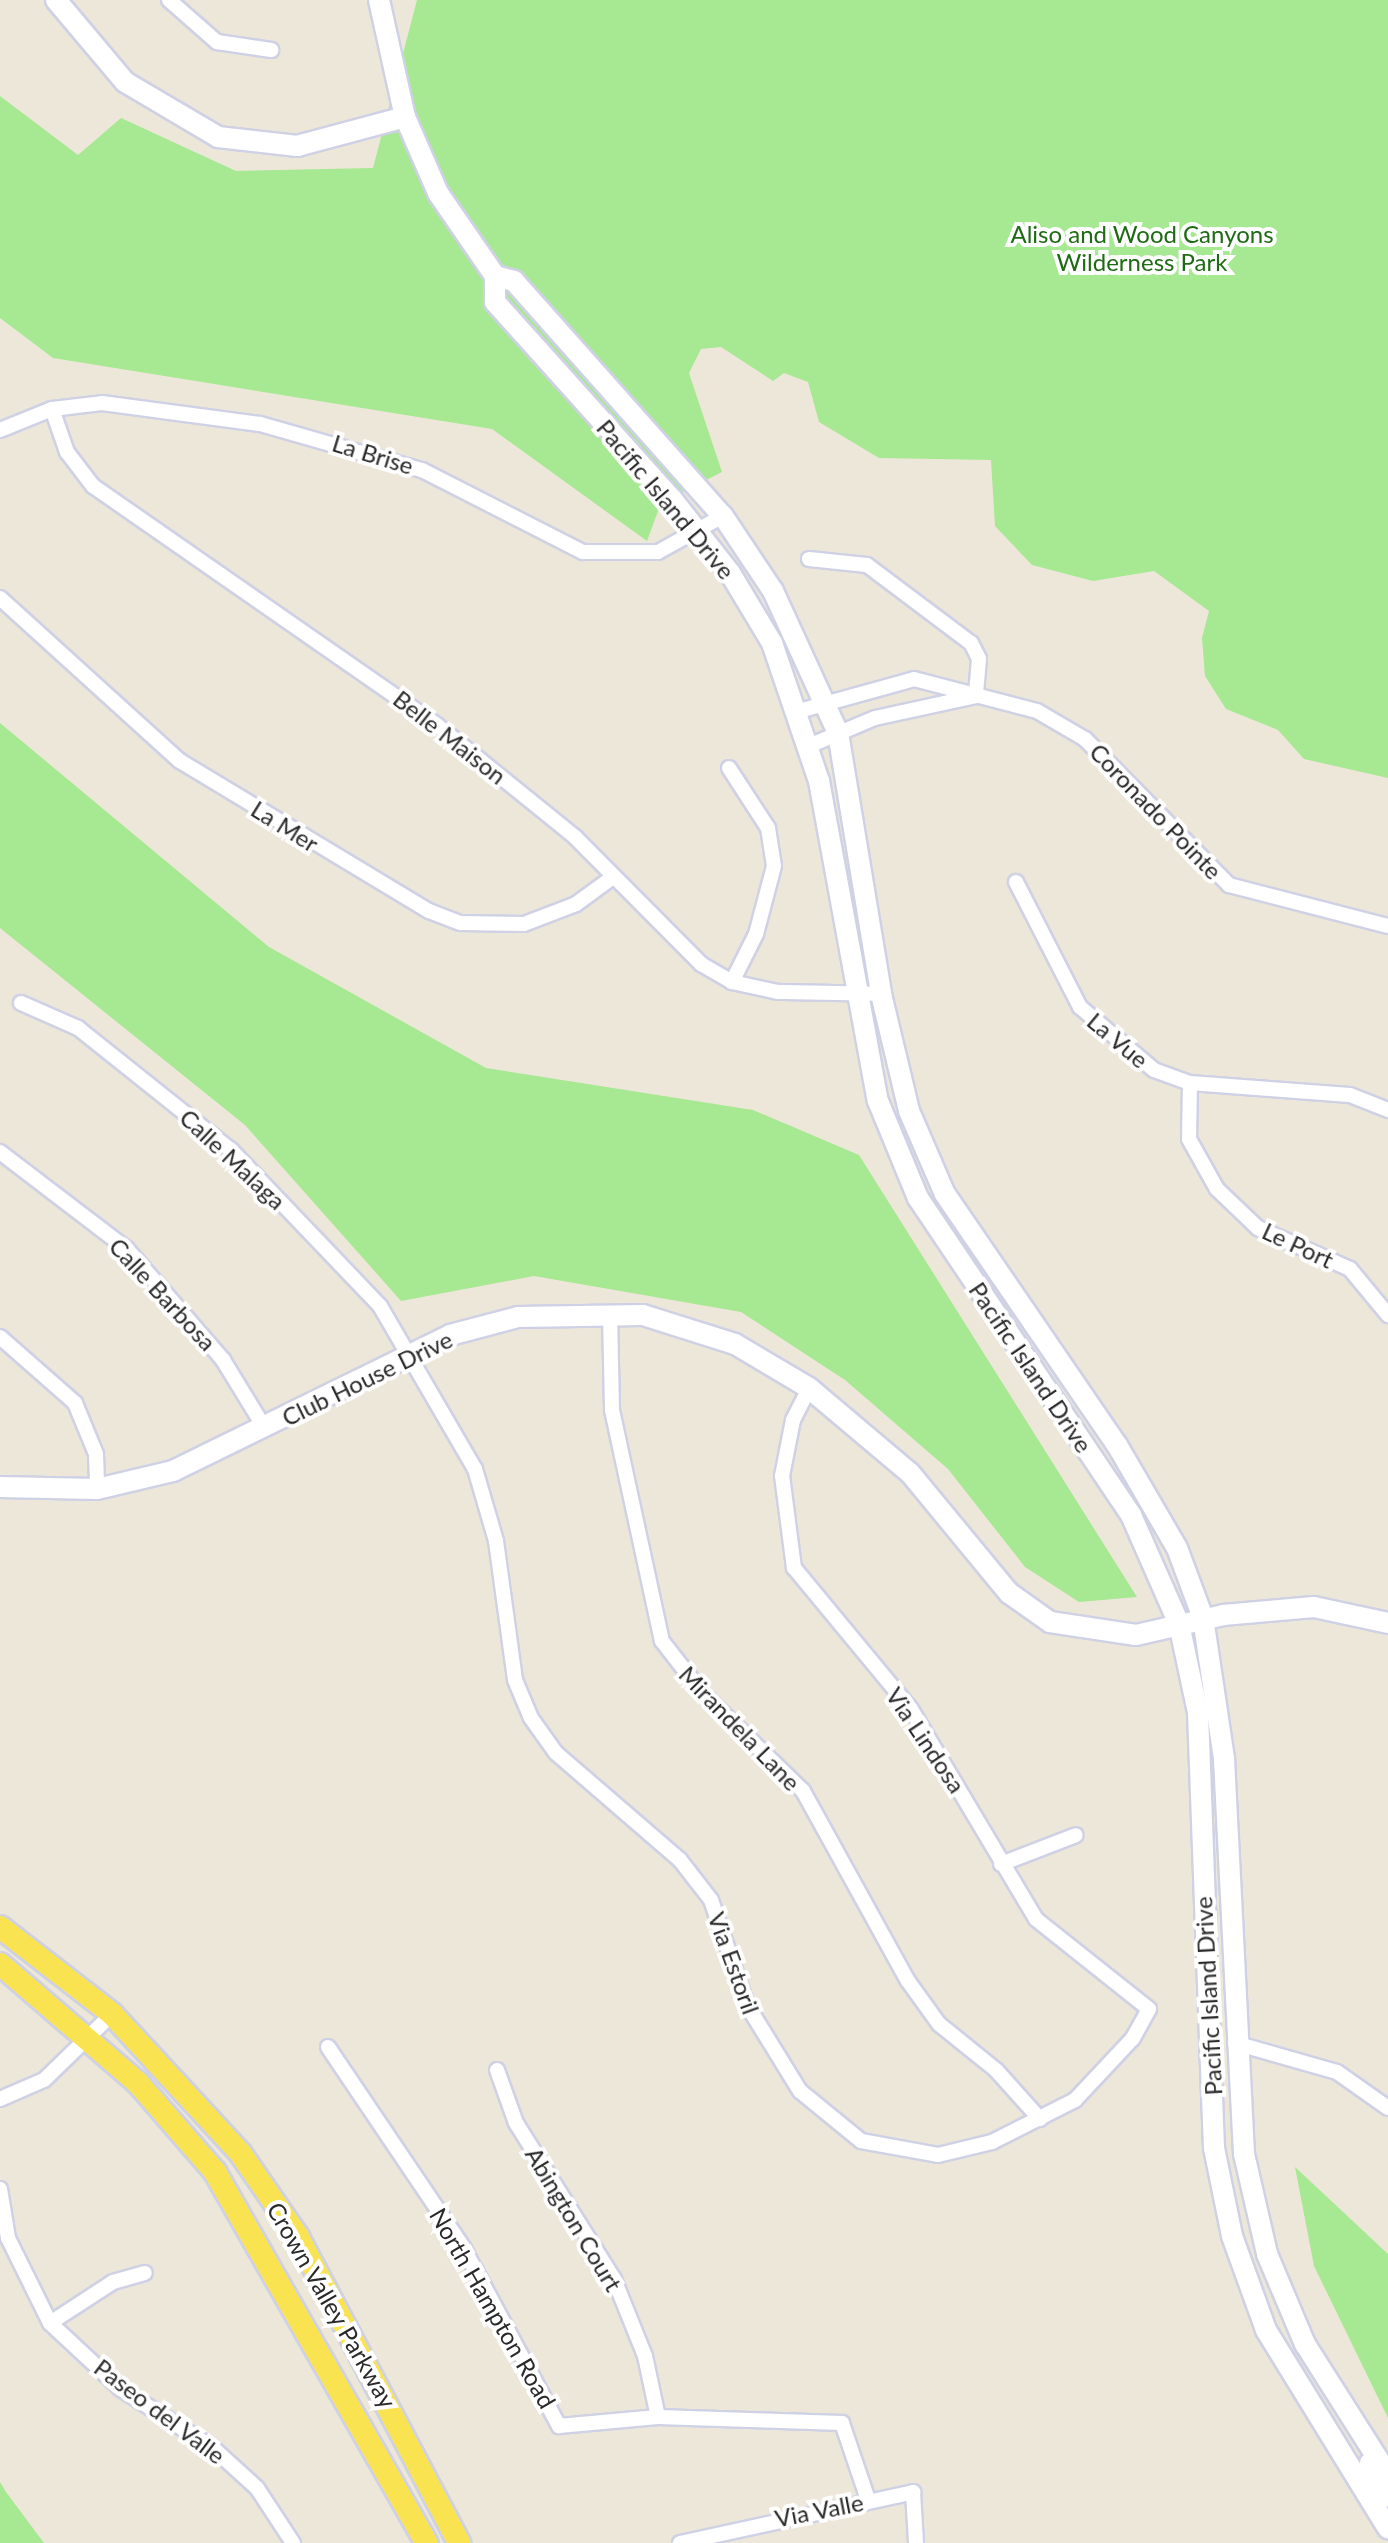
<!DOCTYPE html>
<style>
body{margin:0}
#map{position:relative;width:1388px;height:2543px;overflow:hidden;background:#ede7da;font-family:Lato,sans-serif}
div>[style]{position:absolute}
.green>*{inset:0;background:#a7e892}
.roads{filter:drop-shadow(2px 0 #cfd1e4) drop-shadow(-2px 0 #cfd1e4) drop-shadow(0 2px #cfd1e4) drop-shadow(0 -2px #cfd1e4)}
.street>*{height:14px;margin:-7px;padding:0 7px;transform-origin:7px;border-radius:7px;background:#fff}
.secondary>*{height:20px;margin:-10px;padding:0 10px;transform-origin:10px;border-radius:10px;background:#fff}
.primary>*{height:22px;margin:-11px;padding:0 11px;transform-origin:11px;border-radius:11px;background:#fae351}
span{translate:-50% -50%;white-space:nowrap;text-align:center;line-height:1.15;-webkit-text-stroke:8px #fff;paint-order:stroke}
.park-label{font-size:24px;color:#1e6b14}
.street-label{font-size:24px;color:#292929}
</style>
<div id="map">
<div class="green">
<i style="clip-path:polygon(417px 0,1388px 0,1388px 778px,1304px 759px,1278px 730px,1226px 709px,1205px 676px,1202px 638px,1209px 611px,1154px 571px,1093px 581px,1032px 565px,995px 526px,991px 460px,879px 458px,819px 422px,808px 382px,784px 373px,773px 381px,721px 347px,701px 349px,689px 373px,722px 472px,661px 503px,647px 541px,492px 429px,53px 358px,0 318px,0 96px,78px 155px,121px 118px,236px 171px,373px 168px)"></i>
<i style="clip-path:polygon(0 723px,269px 947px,486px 1068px,753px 1110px,859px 1155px,1137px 1597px,1079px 1602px,1025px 1567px,948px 1469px,845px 1380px,741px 1312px,534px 1276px,401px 1301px,245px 1125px,0 928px)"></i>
<i style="clip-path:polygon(1295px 2167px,1388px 2254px,1388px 2418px,1314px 2266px)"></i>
<i style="clip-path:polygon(0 2482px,6px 2492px,44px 2543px,0 2543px)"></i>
</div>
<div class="roads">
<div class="street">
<i style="left:169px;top:0;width:64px;rotate:41.2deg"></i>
<i style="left:217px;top:42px;width:55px;rotate:8.4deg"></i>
<i style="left:52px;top:409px;width:46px;rotate:70.8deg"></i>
<i style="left:67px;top:452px;width:43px;rotate:52.6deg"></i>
<i style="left:93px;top:486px;width:420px;rotate:34.8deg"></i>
<i style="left:438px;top:726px;width:176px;rotate:39deg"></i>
<i style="left:575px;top:837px;width:179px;rotate:45.2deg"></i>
<i style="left:701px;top:964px;width:36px;rotate:30deg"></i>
<i style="left:732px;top:982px;width:47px;rotate:12.3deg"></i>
<i style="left:778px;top:992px;width:103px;rotate:1.1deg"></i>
<i style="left:0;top:430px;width:56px;rotate:-22deg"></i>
<i style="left:52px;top:409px;width:50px;rotate:-6.8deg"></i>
<i style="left:102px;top:403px;width:159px;rotate:7.6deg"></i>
<i style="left:260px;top:424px;width:168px;rotate:15.9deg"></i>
<i style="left:422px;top:470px;width:181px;rotate:27deg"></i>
<i style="left:583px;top:552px;width:75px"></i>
<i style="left:658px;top:552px;width:74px;rotate:-29deg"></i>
<i style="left:809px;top:559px;width:58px;rotate:5.9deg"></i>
<i style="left:867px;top:565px;width:130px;rotate:36.9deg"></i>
<i style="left:971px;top:643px;width:18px;rotate:63deg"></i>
<i style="left:979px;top:659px;width:37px;rotate:95deg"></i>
<i style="left:0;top:598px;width:243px;rotate:42.2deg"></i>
<i style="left:180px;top:761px;width:291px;rotate:31.1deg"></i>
<i style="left:429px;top:911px;width:34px;rotate:21deg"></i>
<i style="left:461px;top:923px;width:63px;rotate:0.9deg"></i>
<i style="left:524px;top:924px;width:56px;rotate:-21deg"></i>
<i style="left:576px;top:904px;width:46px;rotate:-36.1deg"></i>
<i style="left:799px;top:711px;width:119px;rotate:-15.5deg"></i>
<i style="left:914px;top:679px;width:127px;rotate:14.6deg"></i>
<i style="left:1037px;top:711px;width:56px;rotate:30.3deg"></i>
<i style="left:1085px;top:739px;width:205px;rotate:45.4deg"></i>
<i style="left:1229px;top:885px;width:164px;rotate:14.5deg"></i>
<i style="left:811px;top:745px;width:69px;rotate:-22.9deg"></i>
<i style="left:875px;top:718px;width:103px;rotate:-12.3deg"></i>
<i style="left:729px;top:768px;width:72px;rotate:57deg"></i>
<i style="left:768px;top:828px;width:38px;rotate:81deg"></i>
<i style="left:774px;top:866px;width:70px;rotate:104.8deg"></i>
<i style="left:756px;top:934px;width:54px;rotate:116.6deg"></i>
<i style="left:1016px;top:882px;width:140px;rotate:62.9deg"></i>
<i style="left:1080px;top:1007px;width:97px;rotate:40.4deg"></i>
<i style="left:1154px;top:1070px;width:38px;rotate:20deg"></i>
<i style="left:1190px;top:1083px;width:160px;rotate:4.3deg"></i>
<i style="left:1350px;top:1095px;width:41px;rotate:21.5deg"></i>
<i style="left:21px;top:1003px;width:62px;rotate:23.7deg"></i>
<i style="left:78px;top:1028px;width:196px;rotate:38.6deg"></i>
<i style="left:231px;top:1150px;width:216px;rotate:46.3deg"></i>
<i style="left:380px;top:1306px;width:189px;rotate:59.8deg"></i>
<i style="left:475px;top:1469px;width:75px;rotate:73.7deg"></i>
<i style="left:496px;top:1541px;width:140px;rotate:82.2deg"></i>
<i style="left:515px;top:1680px;width:41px;rotate:67.2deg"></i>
<i style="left:531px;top:1718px;width:43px;rotate:54.5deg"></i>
<i style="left:556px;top:1753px;width:164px;rotate:40.8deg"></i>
<i style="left:680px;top:1860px;width:51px;rotate:52.2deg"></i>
<i style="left:711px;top:1900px;width:111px;rotate:71.1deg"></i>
<i style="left:747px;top:2005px;width:101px;rotate:58.4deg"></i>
<i style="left:800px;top:2091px;width:79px;rotate:39.3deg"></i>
<i style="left:861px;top:2141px;width:78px;rotate:10.3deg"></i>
<i style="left:938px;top:2155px;width:56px;rotate:-13.5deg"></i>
<i style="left:992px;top:2142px;width:93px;rotate:-26.8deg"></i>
<i style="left:1075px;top:2100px;width:85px;rotate:-46.9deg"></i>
<i style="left:1133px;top:2038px;width:33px;rotate:-61deg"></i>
<i style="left:1149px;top:2009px;width:144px;rotate:-141.5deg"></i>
<i style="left:1036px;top:1919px;width:246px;rotate:-120.8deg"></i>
<i style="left:910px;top:1708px;width:182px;rotate:-129.6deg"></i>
<i style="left:794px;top:1568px;width:93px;rotate:-97.4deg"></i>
<i style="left:782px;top:1476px;width:57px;rotate:-78.9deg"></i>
<i style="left:793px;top:1420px;width:36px;rotate:-63deg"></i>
<i style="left:1190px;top:1083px;width:56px;rotate:91deg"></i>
<i style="left:1189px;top:1139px;width:57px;rotate:60.8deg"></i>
<i style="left:1217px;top:1189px;width:57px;rotate:43.6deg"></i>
<i style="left:1258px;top:1228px;width:101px;rotate:24deg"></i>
<i style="left:1350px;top:1269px;width:60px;rotate:50.4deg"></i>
<i style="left:0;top:1152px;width:160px;rotate:37.4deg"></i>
<i style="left:127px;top:1249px;width:147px;rotate:49.1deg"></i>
<i style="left:223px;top:1360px;width:79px;rotate:58.5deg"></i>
<i style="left:610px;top:1314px;width:96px;rotate:88.8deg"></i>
<i style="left:612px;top:1410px;width:236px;rotate:77.8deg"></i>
<i style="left:662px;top:1641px;width:68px;rotate:52.1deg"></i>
<i style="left:704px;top:1695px;width:138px;rotate:44.1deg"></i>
<i style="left:803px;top:1791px;width:217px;rotate:61.1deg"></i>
<i style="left:908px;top:1981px;width:53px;rotate:54.2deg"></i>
<i style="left:939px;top:2024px;width:73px;rotate:38.9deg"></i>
<i style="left:996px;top:2070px;width:66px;rotate:48.1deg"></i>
<i style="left:0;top:1337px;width:100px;rotate:41.3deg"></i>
<i style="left:75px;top:1403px;width:55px;rotate:67.6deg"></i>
<i style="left:96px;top:1454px;width:35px;rotate:88deg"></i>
<i style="left:1001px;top:1864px;width:80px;rotate:-21.1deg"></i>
<i style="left:1235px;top:2043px;width:106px;rotate:15.9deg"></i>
<i style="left:1337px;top:2072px;width:62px;rotate:35.2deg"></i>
<i style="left:328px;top:2047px;width:244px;rotate:56deg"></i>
<i style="left:464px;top:2249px;width:201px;rotate:61.8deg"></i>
<i style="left:559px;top:2426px;width:99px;rotate:-5.2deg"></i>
<i style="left:658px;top:2417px;width:184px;rotate:1.9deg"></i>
<i style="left:842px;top:2423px;width:81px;rotate:71.3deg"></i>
<i style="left:497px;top:2070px;width:56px;rotate:70.3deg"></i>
<i style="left:516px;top:2123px;width:184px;rotate:57.9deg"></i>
<i style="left:614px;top:2279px;width:83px;rotate:68.1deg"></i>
<i style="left:645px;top:2356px;width:62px;rotate:78deg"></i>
<i style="left:0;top:2099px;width:48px;rotate:-23.4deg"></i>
<i style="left:44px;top:2080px;width:95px;rotate:-44.1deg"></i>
<i style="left:0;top:2189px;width:50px;rotate:80.7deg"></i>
<i style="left:8px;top:2238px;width:95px;rotate:63.7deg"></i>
<i style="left:50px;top:2323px;width:97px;rotate:42.9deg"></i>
<i style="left:121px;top:2389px;width:109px;rotate:32.7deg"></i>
<i style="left:213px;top:2448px;width:59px;rotate:42.3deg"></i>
<i style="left:257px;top:2488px;width:66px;rotate:56.8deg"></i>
<i style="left:50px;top:2323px;width:75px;rotate:-33.1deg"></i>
<i style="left:113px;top:2282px;width:33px;rotate:-16deg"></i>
<i style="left:680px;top:2543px;width:239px;rotate:-12.3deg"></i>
<i style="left:913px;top:2492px;width:51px;rotate:86.6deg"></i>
</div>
<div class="secondary">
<i style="left:56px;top:0;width:107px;rotate:49.9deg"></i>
<i style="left:125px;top:82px;width:108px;rotate:30.6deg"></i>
<i style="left:218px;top:137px;width:80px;rotate:6.5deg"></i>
<i style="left:297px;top:146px;width:112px;rotate:-15deg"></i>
<i style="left:379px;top:0;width:120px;rotate:77.5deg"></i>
<i style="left:405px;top:117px;width:83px;rotate:66.5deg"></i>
<i style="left:438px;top:193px;width:101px;rotate:55.5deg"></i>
<i style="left:495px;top:276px;width:26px;rotate:90deg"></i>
<i style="left:495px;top:302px;width:265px;rotate:48.1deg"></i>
<i style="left:672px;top:499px;width:94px;rotate:51.9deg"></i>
<i style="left:730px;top:573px;width:82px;rotate:59deg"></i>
<i style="left:772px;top:643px;width:146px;rotate:71.2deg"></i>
<i style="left:819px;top:781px;width:325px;rotate:79.6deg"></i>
<i style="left:878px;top:1101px;width:105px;rotate:67.6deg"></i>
<i style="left:918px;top:1198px;width:382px;rotate:56.1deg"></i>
<i style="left:1131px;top:1515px;width:119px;rotate:66.2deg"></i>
<i style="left:1179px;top:1624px;width:91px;rotate:77.9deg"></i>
<i style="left:1198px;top:1713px;width:435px;rotate:87.9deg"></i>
<i style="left:1214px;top:2148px;width:90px;rotate:78.4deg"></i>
<i style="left:1232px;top:2236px;width:100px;rotate:70.1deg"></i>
<i style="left:1266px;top:2330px;width:233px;rotate:58.4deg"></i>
<i style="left:495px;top:276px;width:20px;rotate:15deg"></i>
<i style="left:514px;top:281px;width:314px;rotate:48.4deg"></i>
<i style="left:723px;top:516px;width:90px;rotate:56.3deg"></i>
<i style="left:773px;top:591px;width:156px;rotate:65.4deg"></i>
<i style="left:838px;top:733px;width:265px;rotate:80.6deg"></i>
<i style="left:881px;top:994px;width:120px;rotate:76.5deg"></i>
<i style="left:909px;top:1111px;width:90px;rotate:66.6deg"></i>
<i style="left:945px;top:1194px;width:304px;rotate:55.6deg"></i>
<i style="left:1117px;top:1445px;width:119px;rotate:59.8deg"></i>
<i style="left:1177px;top:1548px;width:75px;rotate:69.6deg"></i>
<i style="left:1203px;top:1618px;width:143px;rotate:81.5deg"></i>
<i style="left:1224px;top:1759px;width:396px;rotate:87.1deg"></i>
<i style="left:1244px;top:2154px;width:103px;rotate:77deg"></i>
<i style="left:1267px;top:2254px;width:98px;rotate:67.1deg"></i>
<i style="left:1305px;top:2344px;width:155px;rotate:57.6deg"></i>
<i style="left:0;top:1487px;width:97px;rotate:1.2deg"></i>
<i style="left:97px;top:1489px;width:78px;rotate:-13.3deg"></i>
<i style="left:173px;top:1471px;width:309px;rotate:-26.1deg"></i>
<i style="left:450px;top:1335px;width:70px;rotate:-14.8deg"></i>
<i style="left:518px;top:1317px;width:125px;rotate:-0.9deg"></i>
<i style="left:643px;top:1315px;width:96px;rotate:17.5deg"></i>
<i style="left:735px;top:1344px;width:86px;rotate:30.7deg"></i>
<i style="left:809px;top:1388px;width:132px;rotate:40.1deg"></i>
<i style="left:910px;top:1473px;width:156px;rotate:50.5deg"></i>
<i style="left:1009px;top:1593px;width:50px;rotate:35.3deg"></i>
<i style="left:1050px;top:1622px;width:87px;rotate:8.6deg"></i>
<i style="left:1136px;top:1635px;width:89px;rotate:-12.9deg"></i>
<i style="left:1223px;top:1615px;width:91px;rotate:-5deg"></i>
<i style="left:1314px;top:1607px;width:76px;rotate:12.2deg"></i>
<i style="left:1370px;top:2463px;width:38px;rotate:62deg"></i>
</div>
<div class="primary">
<i style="left:0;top:1927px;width:142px;rotate:37.8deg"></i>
<i style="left:112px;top:2014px;width:190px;rotate:47.3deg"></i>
<i style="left:241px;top:2154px;width:101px;rotate:55.5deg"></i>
<i style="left:298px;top:2237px;width:346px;rotate:62.2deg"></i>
<i style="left:0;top:1964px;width:182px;rotate:40.8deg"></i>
<i style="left:138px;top:2083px;width:118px;rotate:49.1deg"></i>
<i style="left:215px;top:2172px;width:427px;rotate:60.3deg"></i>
</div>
</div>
<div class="park-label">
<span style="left:1142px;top:248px">Aliso and Wood Canyons<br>Wilderness Park</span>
</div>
<div class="street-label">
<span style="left:373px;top:454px;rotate:17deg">La Brise</span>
<span style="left:666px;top:499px;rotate:50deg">Pacific Island Drive</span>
<span style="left:450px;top:737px;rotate:38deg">Belle Maison</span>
<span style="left:1156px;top:811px;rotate:46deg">Coronado Pointe</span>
<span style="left:285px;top:826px;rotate:32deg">La Mer</span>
<span style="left:1118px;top:1040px;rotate:40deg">La Vue</span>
<span style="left:233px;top:1159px;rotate:43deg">Calle Malaga</span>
<span style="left:1298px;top:1245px;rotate:25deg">Le Port</span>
<span style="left:163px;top:1294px;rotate:47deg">Calle Barbosa</span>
<span style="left:1031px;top:1367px;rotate:56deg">Pacific Island Drive</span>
<span style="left:367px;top:1378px;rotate:-26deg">Club House Drive</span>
<span style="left:740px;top:1728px;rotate:46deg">Mirandela Lane</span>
<span style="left:926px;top:1740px;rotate:56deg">Via Lindosa</span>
<span style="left:734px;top:1963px;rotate:70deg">Via Estoril</span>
<span style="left:1208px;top:1996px;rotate:-93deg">Pacific Island Drive</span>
<span style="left:574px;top:2219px;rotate:59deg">Abington Court</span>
<span style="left:332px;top:2305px;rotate:60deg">Crown Valley Parkway</span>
<span style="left:493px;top:2308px;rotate:60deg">North Hampton Road</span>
<span style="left:160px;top:2411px;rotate:37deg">Paseo del Valle</span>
<span style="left:819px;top:2510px;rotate:-11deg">Via Valle</span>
</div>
</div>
